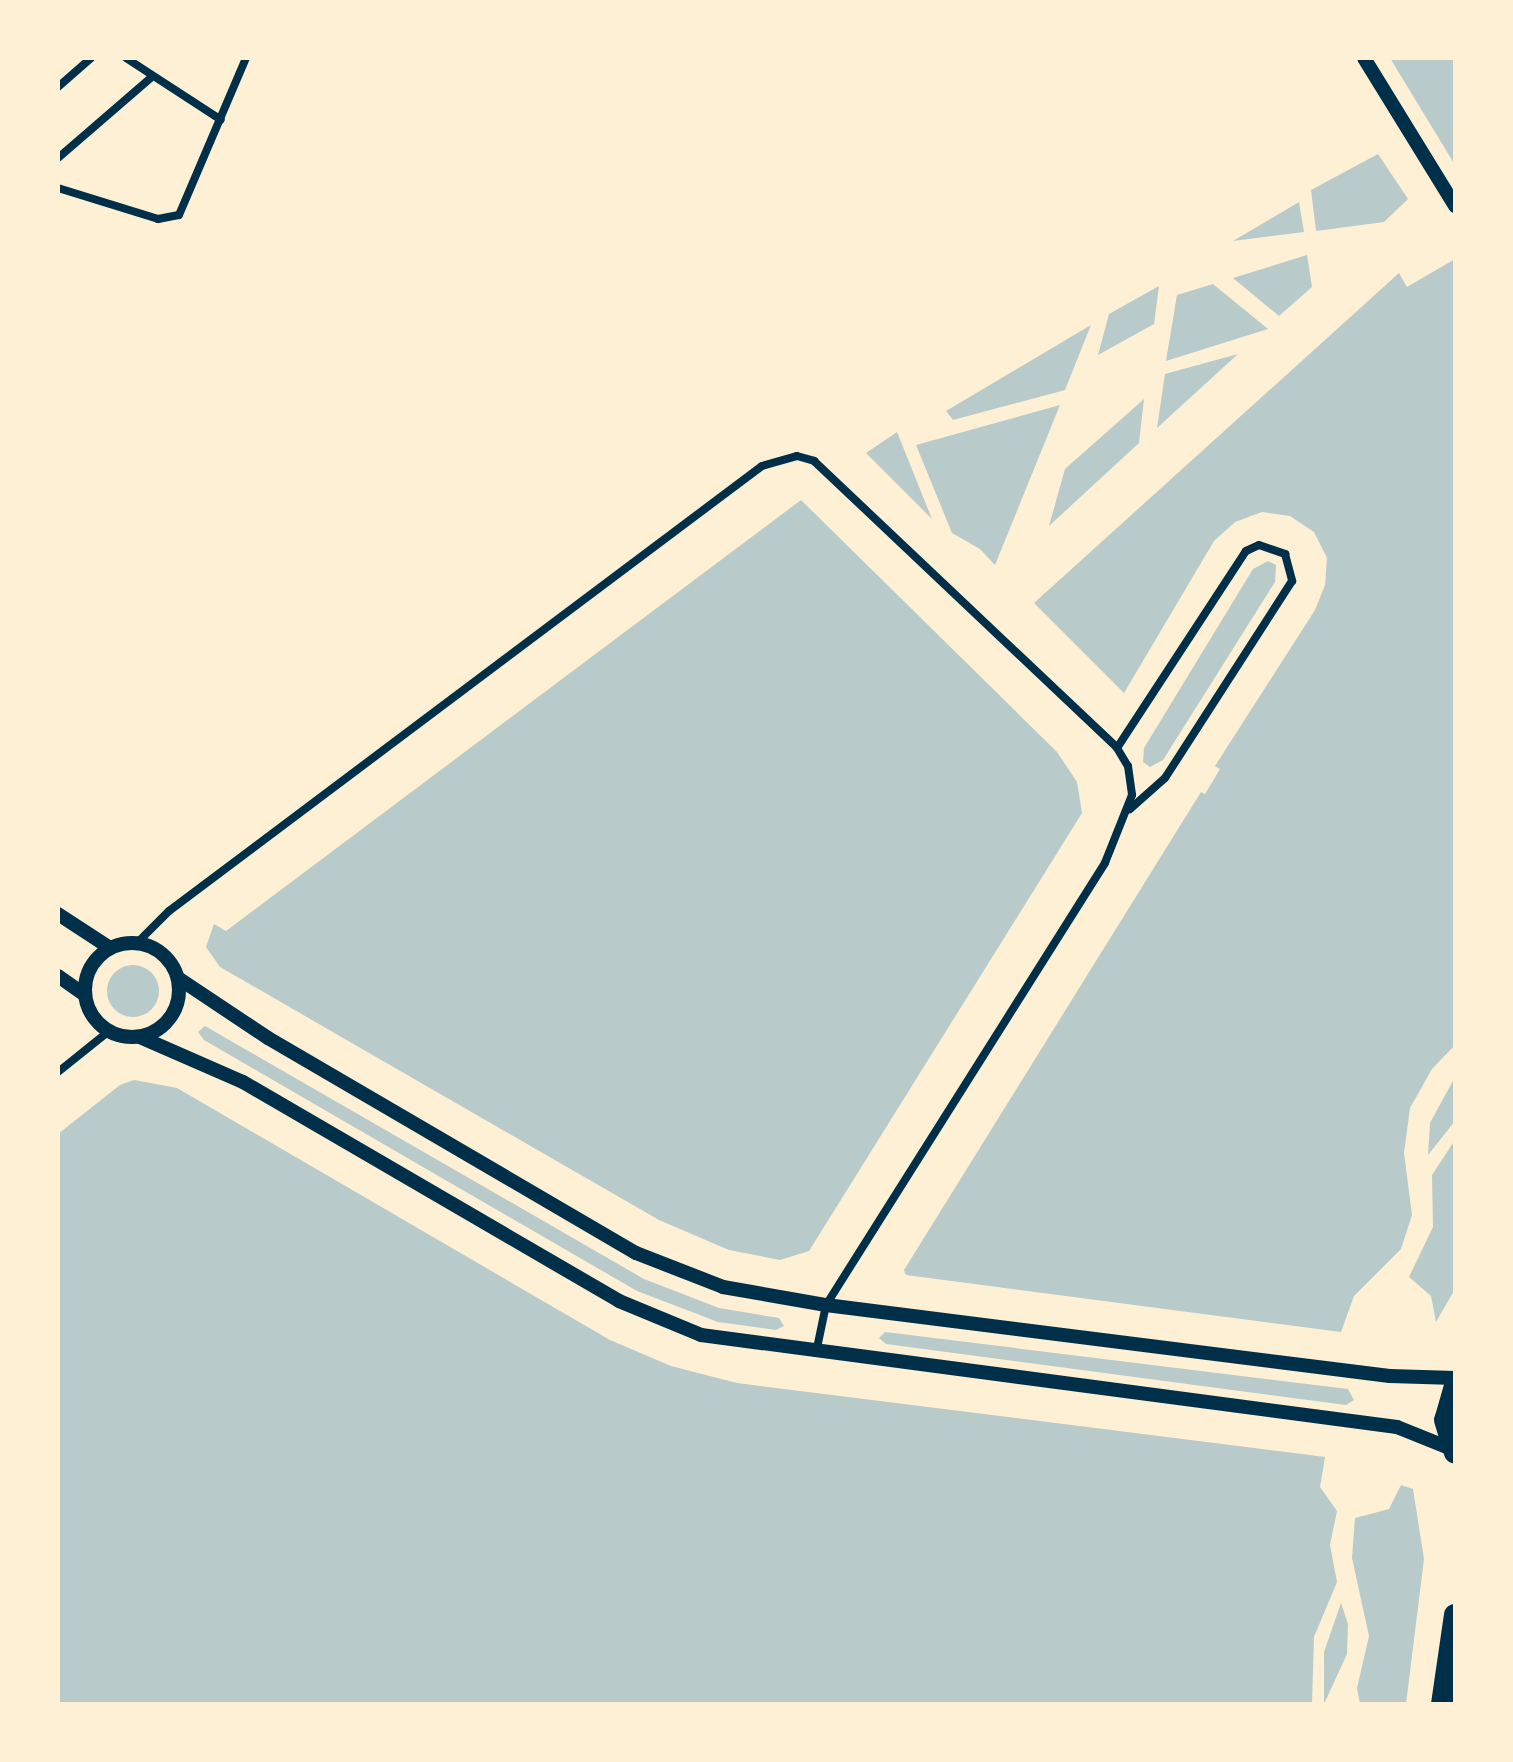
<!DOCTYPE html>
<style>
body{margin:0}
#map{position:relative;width:1513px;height:1762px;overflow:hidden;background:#fdf0d5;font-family:Arial,sans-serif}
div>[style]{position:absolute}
.green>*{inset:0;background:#b9caca}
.round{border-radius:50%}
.minor>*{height:8px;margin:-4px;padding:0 4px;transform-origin:4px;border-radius:4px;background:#003049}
.tertiary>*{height:14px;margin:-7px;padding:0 7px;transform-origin:7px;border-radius:7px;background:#003049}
.tertiary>.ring{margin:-7px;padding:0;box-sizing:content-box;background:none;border:14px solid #003049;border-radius:50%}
.trunk>*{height:22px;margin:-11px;padding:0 11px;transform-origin:11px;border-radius:11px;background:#003049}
span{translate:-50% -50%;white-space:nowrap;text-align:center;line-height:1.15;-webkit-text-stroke:7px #fdf0d5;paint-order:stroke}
.frame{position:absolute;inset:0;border:60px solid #fdf0d5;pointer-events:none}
</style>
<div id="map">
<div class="green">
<i style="clip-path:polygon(1390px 58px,1455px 58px,1455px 165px)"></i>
<i style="clip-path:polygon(1378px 154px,1408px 199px,1384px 222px,1316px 231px,1311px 190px)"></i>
<i style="clip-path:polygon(1299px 202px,1304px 232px,1233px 241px)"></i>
<i style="clip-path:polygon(1307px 255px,1312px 287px,1279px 316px,1233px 278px)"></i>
<i style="clip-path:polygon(1455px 259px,1455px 1045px,1432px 1069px,1410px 1108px,1404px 1153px,1412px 1215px,1401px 1249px,1354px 1296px,1341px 1332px,906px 1275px,904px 1270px,1201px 792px,1205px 794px,1220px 769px,1215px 766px,1315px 610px,1325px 585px,1327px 558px,1314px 532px,1290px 516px,1262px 512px,1235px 522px,1214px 541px,1124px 693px,1034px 603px,1399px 273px,1407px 287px)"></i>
<i style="clip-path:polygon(1213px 284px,1268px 329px,1166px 361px,1177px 295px)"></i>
<i style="clip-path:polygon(1159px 286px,1154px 324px,1098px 355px,1109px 314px)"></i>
<i style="clip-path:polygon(1091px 325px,1065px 390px,953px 420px,946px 411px)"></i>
<i style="clip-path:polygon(1238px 354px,1157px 428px,1165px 374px)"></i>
<i style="clip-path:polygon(1144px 399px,1139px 443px,1049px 526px,1065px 469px)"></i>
<i style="clip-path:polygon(1060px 405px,995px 565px,980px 549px,952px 533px,916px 445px)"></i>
<i style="clip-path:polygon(897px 432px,932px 519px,866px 453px)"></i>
<i style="clip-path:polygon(801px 500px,1057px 752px,1077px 782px,1082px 813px,809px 1251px,780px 1260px,729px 1250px,659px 1220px,220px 967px,206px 947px,214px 924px,226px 931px)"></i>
<i style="clip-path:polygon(1268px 561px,1276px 565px,1275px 582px,1163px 760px,1150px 767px,1143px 762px,1144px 748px,1253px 569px)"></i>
<i class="round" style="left:107px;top:965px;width:52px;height:52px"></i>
<i style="clip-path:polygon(205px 1026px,644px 1279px,719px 1308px,779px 1318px,784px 1326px,776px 1330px,718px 1322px,637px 1291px,204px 1040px,198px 1032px)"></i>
<i style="clip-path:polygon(1455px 1077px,1455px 1121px,1428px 1155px,1430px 1123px)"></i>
<i style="clip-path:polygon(134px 1080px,177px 1088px,610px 1340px,671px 1366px,737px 1383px,1325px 1457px,1320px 1487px,1337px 1511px,1330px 1545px,1337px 1582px,1314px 1637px,1312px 1704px,58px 1704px,58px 1134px,120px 1085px)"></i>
<i style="clip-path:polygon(1455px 1140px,1455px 1289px,1436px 1322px,1431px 1296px,1409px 1277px,1433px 1227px,1432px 1175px)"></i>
<i style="clip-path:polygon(885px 1332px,1348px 1389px,1354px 1400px,1346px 1405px,886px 1344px,879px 1338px)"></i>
<i style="clip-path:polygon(1401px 1485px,1413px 1489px,1424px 1559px,1406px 1704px,1360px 1704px,1357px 1688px,1369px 1636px,1352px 1558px,1355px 1518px,1389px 1509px)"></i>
<i style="clip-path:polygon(1341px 1603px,1348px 1624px,1347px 1654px,1324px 1704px,1324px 1652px)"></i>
</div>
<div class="minor">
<i style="left:126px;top:58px;width:113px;rotate:33.1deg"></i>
<i style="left:58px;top:87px;width:44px;rotate:-41.3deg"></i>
<i style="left:58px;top:158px;width:125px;rotate:-40.8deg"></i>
<i style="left:58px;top:188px;width:105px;rotate:17.2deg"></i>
<i style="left:158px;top:219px;width:21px;rotate:-11deg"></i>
<i style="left:179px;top:215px;width:171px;rotate:-66.9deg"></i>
<i style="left:1117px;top:748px;width:235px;rotate:-56.8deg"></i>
<i style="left:1246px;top:551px;width:14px;rotate:-25deg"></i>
<i style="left:1259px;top:545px;width:28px;rotate:19deg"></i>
<i style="left:1285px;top:554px;width:28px;rotate:75deg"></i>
<i style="left:1292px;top:581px;width:234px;rotate:122.8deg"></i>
<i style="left:1165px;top:778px;width:47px;rotate:138.5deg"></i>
<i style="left:137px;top:943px;width:45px;rotate:-45deg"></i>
<i style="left:169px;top:911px;width:741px;rotate:-36.89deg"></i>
<i style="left:762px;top:466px;width:36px;rotate:-16deg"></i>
<i style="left:797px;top:456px;width:18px;rotate:16deg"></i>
<i style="left:814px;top:461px;width:417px;rotate:43.4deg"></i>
<i style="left:1117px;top:748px;width:21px;rotate:59deg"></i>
<i style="left:1128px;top:766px;width:29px;rotate:82deg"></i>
<i style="left:1132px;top:795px;width:73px;rotate:111.7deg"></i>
<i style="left:1105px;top:863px;width:523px;rotate:122.26deg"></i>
<i style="left:826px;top:1305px;width:49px;rotate:101.8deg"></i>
<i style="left:58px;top:1072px;width:65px;rotate:-38.8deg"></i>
</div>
<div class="tertiary">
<i style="left:1364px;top:58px;width:174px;rotate:58.4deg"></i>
<i style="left:58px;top:914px;width:62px;rotate:33.2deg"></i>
<i class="ring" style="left:85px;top:943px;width:80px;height:80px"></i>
<i style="left:58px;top:976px;width:33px;rotate:35deg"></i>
<i style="left:178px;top:978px;width:108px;rotate:33.7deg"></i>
<i style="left:268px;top:1038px;width:426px;rotate:30.3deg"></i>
<i style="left:636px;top:1253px;width:93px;rotate:21.3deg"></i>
<i style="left:723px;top:1287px;width:105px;rotate:9.9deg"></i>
<i style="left:826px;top:1305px;width:568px;rotate:7.18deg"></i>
<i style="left:1390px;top:1376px;width:65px;rotate:1.8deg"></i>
<i style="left:140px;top:1037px;width:112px;rotate:23.6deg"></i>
<i style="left:243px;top:1082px;width:435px;rotate:30.2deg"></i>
<i style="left:619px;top:1301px;width:89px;rotate:22.5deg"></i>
<i style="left:701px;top:1335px;width:702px;rotate:7.53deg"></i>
<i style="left:1397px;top:1427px;width:59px;rotate:21.8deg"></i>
</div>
<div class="trunk">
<i style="left:1455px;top:1386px;width:35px;rotate:106deg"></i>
<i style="left:1445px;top:1420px;width:34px;rotate:73deg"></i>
<i style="left:1442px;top:1704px;width:90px;rotate:-81.7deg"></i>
</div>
<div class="frame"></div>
</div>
